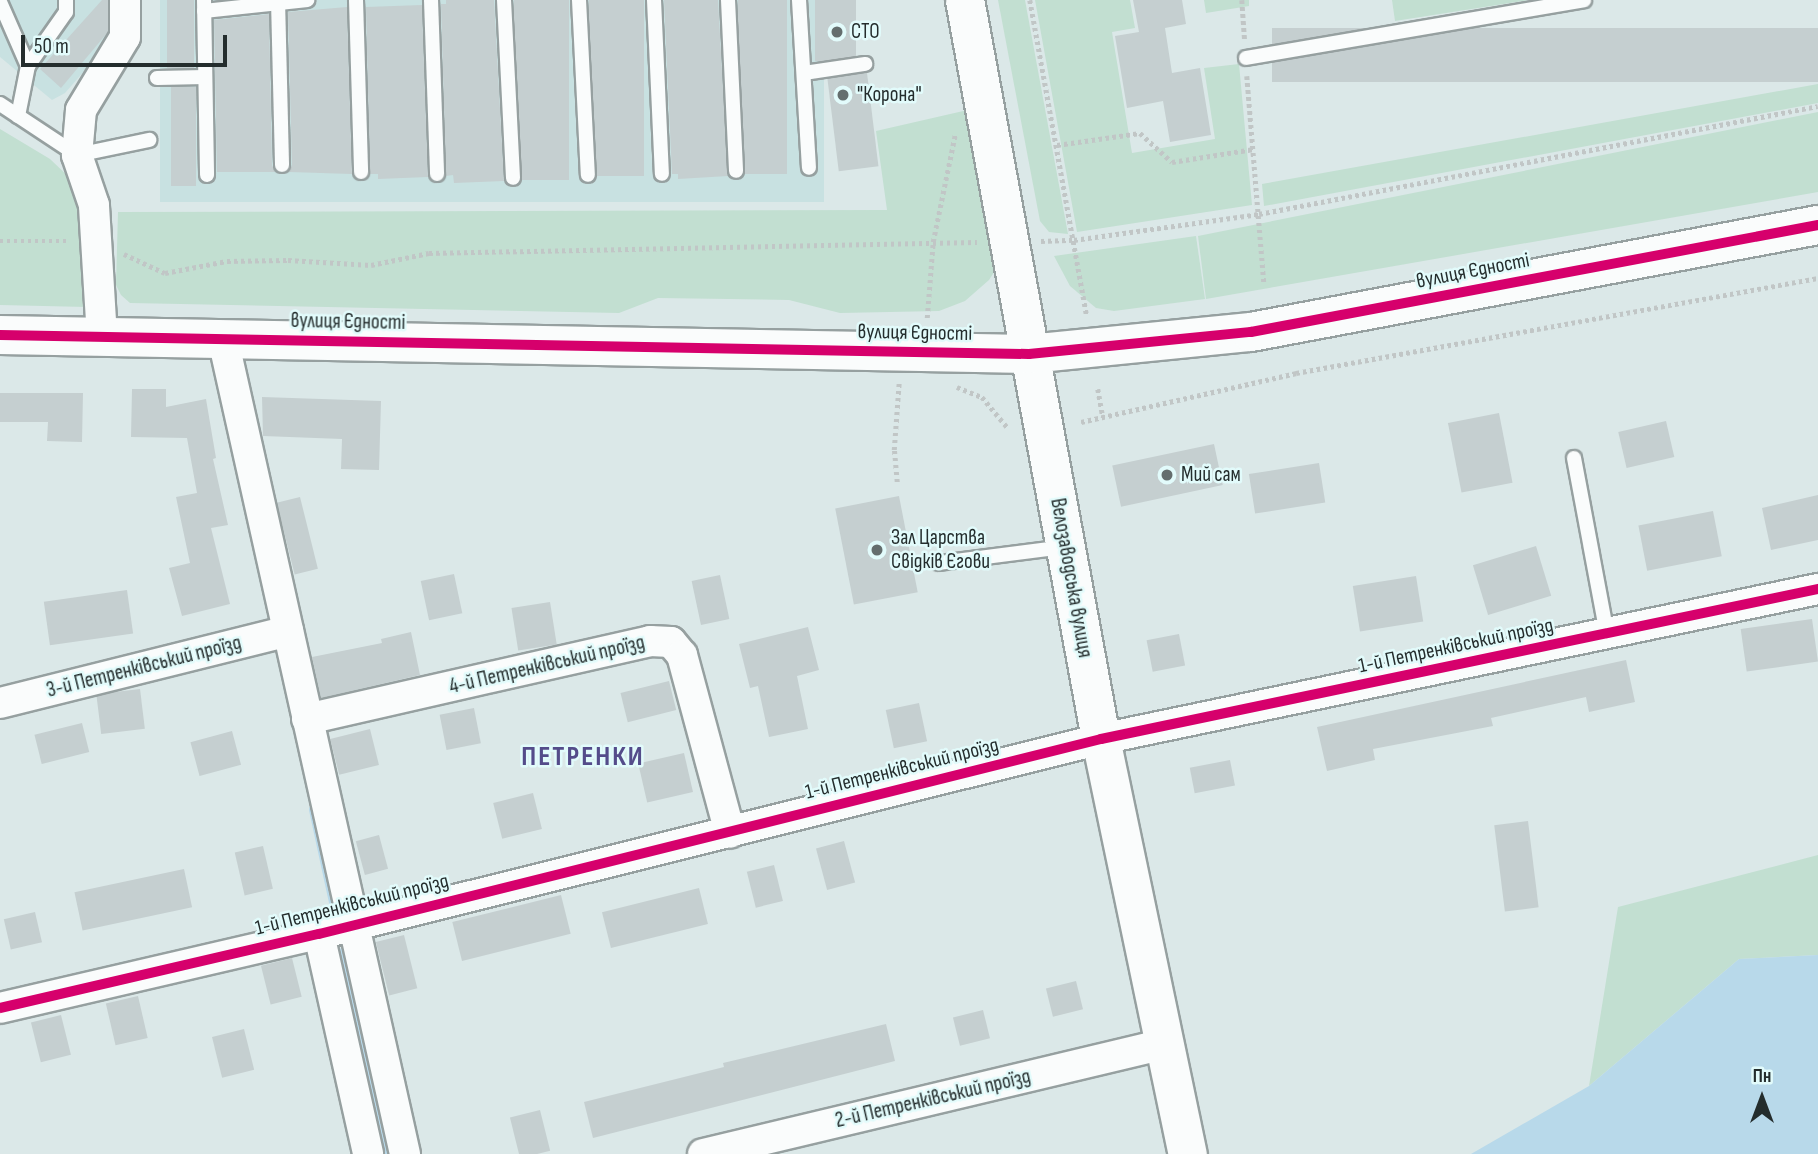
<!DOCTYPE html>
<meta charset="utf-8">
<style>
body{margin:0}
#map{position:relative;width:1818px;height:1154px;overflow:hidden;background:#dbe8e8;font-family:"Sofia Sans Condensed",sans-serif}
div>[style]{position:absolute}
.built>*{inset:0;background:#c8e1e1;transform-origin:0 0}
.green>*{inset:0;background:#c2dfd1}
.water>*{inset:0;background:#b8d9ea}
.stream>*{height:8px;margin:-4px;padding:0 4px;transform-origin:4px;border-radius:4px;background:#b8d9ea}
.building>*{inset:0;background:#c5cfd0;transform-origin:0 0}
.path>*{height:4.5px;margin-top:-2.25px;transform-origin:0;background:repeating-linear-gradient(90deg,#c1c6c6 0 3.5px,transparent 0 7px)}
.roads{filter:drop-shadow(2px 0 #96a0a0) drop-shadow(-2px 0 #96a0a0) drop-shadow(0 2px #96a0a0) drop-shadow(0 -2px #96a0a0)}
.lane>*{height:14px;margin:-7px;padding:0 7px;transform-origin:7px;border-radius:7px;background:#fafcfc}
.street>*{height:30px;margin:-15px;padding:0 15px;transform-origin:15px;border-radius:15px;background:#fafcfc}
.secondary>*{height:38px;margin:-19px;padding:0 19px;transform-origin:19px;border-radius:19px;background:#fafcfc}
.cycleway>*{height:10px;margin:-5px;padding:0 5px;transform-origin:5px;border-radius:5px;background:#d6006c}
.dots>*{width:19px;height:19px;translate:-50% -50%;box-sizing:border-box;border:4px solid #e2fbfb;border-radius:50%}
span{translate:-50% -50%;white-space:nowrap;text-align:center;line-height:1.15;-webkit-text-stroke:5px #e2fbfb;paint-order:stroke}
.poi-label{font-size:21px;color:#242d2d}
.left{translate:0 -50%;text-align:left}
.street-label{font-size:21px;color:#242d2d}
.district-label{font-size:28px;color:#544c8a;font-weight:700;letter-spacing:2px}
.north{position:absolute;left:1727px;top:1063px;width:70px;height:70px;-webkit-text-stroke:5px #e2fbfb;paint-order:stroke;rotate:0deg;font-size:19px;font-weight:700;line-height:28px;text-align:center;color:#242d2d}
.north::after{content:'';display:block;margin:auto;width:24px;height:32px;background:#242d2d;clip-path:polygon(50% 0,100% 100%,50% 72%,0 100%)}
.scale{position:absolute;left:21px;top:35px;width:206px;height:32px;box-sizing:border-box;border:4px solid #242d2d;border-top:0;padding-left:9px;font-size:21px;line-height:24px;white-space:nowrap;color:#242d2d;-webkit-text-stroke:5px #e2fbfb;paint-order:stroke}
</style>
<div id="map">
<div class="built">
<i style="clip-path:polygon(0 0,114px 0,115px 36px,65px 93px,52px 100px,0 57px)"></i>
<i style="left:160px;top:0;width:664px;height:202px"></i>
</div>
<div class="green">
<i style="clip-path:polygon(998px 0,1025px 0,1068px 234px,1049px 232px,1040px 221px)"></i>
<i style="clip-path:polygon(1035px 0,1130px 0,1135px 28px,1112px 32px,1132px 153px,1215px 139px,1204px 68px,1239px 64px,1252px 205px,1077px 232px)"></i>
<i style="clip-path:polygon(1204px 0,1249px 0,1249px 6px,1206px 13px)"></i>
<i style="clip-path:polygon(1392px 0,1529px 0,1395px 21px)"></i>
<i style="clip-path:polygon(1818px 84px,1818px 103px,1264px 206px,1262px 184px)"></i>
<i style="clip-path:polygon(972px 109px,998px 266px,989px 280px,965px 301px,939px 311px,840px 313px,789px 300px,658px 298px,619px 313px,130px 303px,121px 295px,116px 285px,118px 212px,887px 210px,876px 131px)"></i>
<i style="clip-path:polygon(1818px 112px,1818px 192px,1206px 299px,1198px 236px)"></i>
<i style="clip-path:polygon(0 129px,50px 159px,71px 179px,79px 205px,87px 307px,0 305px)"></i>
<i style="clip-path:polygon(1196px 236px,1205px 299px,1114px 311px,1096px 308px,1070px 286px,1054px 256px)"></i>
<i style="clip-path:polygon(1818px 855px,1818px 955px,1739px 959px,1589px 1086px,1618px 907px)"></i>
</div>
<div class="water">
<i style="clip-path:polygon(1818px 955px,1818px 1154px,1471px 1154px,1589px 1086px,1739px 959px)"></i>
</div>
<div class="stream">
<i style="left:313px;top:810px;width:99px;rotate:77.8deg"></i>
<i style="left:344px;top:951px;width:208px;rotate:77.8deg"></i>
</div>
<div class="building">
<i style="clip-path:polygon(102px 0,108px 0,108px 32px,61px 88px,40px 69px)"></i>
<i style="left:167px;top:0;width:27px;height:68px"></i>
<i style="clip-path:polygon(446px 0,494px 0,504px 181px,454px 183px,453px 175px,446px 176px,441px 4px,446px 4px)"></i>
<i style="left:514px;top:0;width:55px;height:180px"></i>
<i style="left:589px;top:0;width:55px;height:176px"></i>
<i style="clip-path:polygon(664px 0,718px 0,728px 176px,678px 179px,678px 174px,672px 174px)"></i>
<i style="left:738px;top:0;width:49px;height:174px"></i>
<i style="left:815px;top:0;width:41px;height:61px"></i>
<i style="clip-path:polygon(1133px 0,1182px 0,1186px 24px,1165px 28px,1172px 73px,1200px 68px,1211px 135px,1170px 142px,1163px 101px,1127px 108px,1115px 36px,1139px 32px)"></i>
<i style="clip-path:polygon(422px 5px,428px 177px,378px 179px,378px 174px,370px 174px,366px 7px)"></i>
<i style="clip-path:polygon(347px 7px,352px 174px,289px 172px,292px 165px,288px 12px)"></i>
<i style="clip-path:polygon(269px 14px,272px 165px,275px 172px,217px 172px,214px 20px)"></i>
<i style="left:1818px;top:28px;width:54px;height:546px;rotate:90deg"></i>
<i style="left:867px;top:73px;width:94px;height:40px;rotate:83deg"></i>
<i style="left:171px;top:87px;width:25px;height:99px"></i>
<i style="clip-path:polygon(132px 389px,166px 389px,166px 407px,206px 399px,216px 458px,213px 459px,228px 525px,211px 528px,230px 604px,182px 616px,169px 568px,190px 563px,176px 497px,197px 493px,187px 438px,131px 437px)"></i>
<i style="clip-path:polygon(0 393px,83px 393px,82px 442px,47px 441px,48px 422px,0 422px)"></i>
<i style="clip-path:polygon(262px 397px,381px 401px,379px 470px,341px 469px,342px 439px,263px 436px)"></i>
<i style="left:1499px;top:413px;width:71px;height:52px;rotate:79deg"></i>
<i style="left:1666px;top:421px;width:37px;height:49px;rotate:77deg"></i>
<i style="left:1214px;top:444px;width:42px;height:104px;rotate:78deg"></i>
<i style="left:1319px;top:463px;width:40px;height:71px;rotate:81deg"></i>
<i style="clip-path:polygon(1818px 495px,1818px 540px,1771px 550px,1762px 508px)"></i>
<i style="left:899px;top:496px;width:98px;height:65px;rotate:79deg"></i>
<i style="left:300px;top:497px;width:74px;height:24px;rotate:76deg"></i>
<i style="left:1713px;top:511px;width:46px;height:76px;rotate:79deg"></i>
<i style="left:1536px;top:546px;width:52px;height:66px;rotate:73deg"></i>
<i style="left:454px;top:574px;width:40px;height:34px;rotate:78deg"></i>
<i style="left:720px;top:575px;width:45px;height:29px;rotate:78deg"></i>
<i style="left:1416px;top:576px;width:46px;height:64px;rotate:81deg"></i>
<i style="left:127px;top:590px;width:44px;height:84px;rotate:82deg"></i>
<i style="left:550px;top:602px;width:43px;height:39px;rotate:81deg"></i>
<i style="left:1812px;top:619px;width:43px;height:72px;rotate:82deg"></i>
<i style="clip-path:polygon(808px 627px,819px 670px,797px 676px,808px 729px,769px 737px,758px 686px,750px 688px,739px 644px)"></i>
<i style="clip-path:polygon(411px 632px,420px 675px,321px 698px,312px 657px,382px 643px,381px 639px)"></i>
<i style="left:1179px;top:634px;width:32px;height:33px;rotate:79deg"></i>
<i style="clip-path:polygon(1626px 660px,1635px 702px,1589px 712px,1586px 697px,1491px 718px,1493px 726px,1373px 749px,1375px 760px,1327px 771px,1317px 727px)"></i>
<i style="left:669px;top:681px;width:30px;height:50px;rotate:76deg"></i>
<i style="left:140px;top:689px;width:40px;height:44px;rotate:83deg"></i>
<i style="left:919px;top:703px;width:39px;height:34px;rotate:78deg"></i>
<i style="left:474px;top:708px;width:36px;height:35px;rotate:79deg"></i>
<i style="left:82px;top:723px;width:30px;height:49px;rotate:76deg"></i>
<i style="left:370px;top:729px;width:37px;height:41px;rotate:76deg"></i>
<i style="left:232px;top:731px;width:35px;height:43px;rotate:75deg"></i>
<i style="left:684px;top:753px;width:40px;height:47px;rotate:77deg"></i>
<i style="left:1230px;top:760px;width:26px;height:41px;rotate:79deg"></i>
<i style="left:533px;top:793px;width:37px;height:41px;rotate:76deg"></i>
<i style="left:1528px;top:821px;width:87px;height:34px;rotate:83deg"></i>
<i style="left:379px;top:835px;width:35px;height:24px;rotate:75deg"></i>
<i style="left:844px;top:841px;width:43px;height:29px;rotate:75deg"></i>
<i style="left:263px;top:846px;width:44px;height:29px;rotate:77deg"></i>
<i style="left:774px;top:865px;width:37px;height:28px;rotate:76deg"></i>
<i style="left:184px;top:869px;width:39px;height:112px;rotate:78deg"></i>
<i style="left:699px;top:888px;width:37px;height:100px;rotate:76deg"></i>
<i style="left:561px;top:895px;width:40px;height:112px;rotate:76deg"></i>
<i style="left:35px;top:912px;width:31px;height:32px;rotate:77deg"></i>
<i style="left:404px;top:935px;width:55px;height:29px;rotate:76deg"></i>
<i style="left:292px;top:958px;width:40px;height:32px;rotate:76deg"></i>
<i style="left:1076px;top:981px;width:29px;height:31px;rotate:76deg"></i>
<i style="left:138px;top:996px;width:43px;height:33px;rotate:77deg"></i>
<i style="left:983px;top:1010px;width:29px;height:31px;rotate:76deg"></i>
<i style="left:61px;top:1015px;width:41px;height:31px;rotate:76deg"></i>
<i style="clip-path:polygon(886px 1024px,895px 1061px,593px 1138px,584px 1102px,724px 1067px,723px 1063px)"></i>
<i style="left:244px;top:1029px;width:42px;height:33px;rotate:76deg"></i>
<i style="left:540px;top:1110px;width:42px;height:31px;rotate:76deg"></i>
</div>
<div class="path">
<i style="left:1030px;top:0;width:321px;rotate:79.8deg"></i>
<i style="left:1242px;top:0;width:39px;rotate:86deg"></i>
<i style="left:1247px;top:76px;width:209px;rotate:85.3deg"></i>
<i style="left:1057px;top:145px;width:84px;rotate:-8.2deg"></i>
<i style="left:1140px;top:133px;width:43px;rotate:42.2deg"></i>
<i style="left:1172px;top:162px;width:83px;rotate:-9deg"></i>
<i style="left:0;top:241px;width:69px"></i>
<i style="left:1041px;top:241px;width:33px;rotate:-2deg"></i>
<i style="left:1074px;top:240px;width:187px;rotate:-8deg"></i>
<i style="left:1259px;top:214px;width:569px;rotate:-10.93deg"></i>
<i style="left:124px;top:254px;width:45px;rotate:24.9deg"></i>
<i style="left:165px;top:273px;width:63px;rotate:-11deg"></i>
<i style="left:227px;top:261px;width:61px;rotate:-0.9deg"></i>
<i style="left:288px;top:260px;width:83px;rotate:3.4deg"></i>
<i style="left:371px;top:265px;width:59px;rotate:-11.7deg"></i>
<i style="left:429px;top:253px;width:548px;rotate:-1.15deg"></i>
<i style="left:927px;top:318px;width:76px;rotate:-85.5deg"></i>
<i style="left:933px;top:242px;width:109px;rotate:-78.4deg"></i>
<i style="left:957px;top:387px;width:27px;rotate:22deg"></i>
<i style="left:982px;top:397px;width:40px;rotate:50deg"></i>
<i style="left:1098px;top:389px;width:28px;rotate:80deg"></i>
<i style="left:1081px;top:422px;width:221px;rotate:-12.8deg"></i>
<i style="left:1296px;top:373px;width:531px;rotate:-10.31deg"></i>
<i style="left:897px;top:482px;width:32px;rotate:-95deg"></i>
<i style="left:894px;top:450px;width:68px;rotate:-85.8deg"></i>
</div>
<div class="roads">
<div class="lane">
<i style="left:204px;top:0;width:175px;rotate:89deg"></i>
<i style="left:278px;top:0;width:165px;rotate:88.6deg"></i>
<i style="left:356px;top:0;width:172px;rotate:88.3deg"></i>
<i style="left:431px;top:0;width:174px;rotate:88deg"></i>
<i style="left:504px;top:0;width:178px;rotate:87.1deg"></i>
<i style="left:579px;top:0;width:175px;rotate:87.1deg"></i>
<i style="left:654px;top:0;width:174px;rotate:87.4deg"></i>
<i style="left:728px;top:0;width:171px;rotate:87.3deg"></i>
<i style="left:799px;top:0;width:168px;rotate:86.6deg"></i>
<i style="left:0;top:2px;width:70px;rotate:66.4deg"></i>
<i style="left:204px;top:11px;width:104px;rotate:-6.1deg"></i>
<i style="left:1246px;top:58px;width:343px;rotate:-9.7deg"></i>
<i style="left:804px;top:73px;width:62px;rotate:-8.4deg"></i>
<i style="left:157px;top:78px;width:48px;rotate:-1.2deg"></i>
<i style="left:0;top:104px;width:92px;rotate:33.5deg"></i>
<i style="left:77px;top:155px;width:74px;rotate:-11.8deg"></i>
<i style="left:18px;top:116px;width:51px;rotate:-78.7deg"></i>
<i style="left:28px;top:66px;width:66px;rotate:-54.9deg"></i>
<i style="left:66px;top:12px;width:12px;rotate:-90deg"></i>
<i style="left:1574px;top:458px;width:179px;rotate:79.4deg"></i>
<i style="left:939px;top:563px;width:126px;rotate:-7.3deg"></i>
</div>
<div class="street">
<i style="left:102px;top:337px;width:132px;rotate:-93.5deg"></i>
<i style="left:94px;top:205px;width:53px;rotate:-108.8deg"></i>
<i style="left:77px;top:155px;width:45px;rotate:-84.9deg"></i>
<i style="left:81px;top:110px;width:85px;rotate:-58.9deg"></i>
<i style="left:125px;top:37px;width:37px;rotate:-90deg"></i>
<i style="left:223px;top:339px;width:835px;rotate:77.41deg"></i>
<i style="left:0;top:703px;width:297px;rotate:-14deg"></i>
<i style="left:307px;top:719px;width:352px;rotate:-12.8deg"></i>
<i style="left:650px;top:641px;width:21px;rotate:3deg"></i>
<i style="left:671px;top:642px;width:17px;rotate:50deg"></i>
<i style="left:682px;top:655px;width:184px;rotate:74.9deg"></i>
<i style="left:319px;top:934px;width:225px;rotate:77.4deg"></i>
<i style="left:0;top:1008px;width:327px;rotate:-13.1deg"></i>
<i style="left:319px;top:934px;width:806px;rotate:-14deg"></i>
<i style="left:1101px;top:739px;width:733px;rotate:-11.82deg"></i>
<i style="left:703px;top:1154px;width:474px;rotate:-13.4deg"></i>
</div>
<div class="secondary">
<i style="left:965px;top:0;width:751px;rotate:79.57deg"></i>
<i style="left:1101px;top:739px;width:424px;rotate:78.2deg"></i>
<i style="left:0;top:335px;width:1029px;rotate:1.06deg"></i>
<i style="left:1029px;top:354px;width:223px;rotate:-5.7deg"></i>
<i style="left:1251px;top:332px;width:577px;rotate:-10.69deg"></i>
</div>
</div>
<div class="cycleway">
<i style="left:0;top:335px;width:1029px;rotate:1.06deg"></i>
<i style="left:1029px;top:354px;width:223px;rotate:-5.7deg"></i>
<i style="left:1251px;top:332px;width:577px;rotate:-10.69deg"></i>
<i style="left:0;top:1008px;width:327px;rotate:-13.1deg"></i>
<i style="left:319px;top:934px;width:806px;rotate:-14deg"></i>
<i style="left:1101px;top:739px;width:733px;rotate:-11.82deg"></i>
</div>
<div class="dots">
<i style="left:837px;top:32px;background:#646e6e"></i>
<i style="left:843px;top:95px;background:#646e6e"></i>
<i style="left:1167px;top:475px;background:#646e6e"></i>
<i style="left:877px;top:550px;background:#646e6e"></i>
</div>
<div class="poi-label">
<span class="left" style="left:851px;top:32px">СТО</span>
<span class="left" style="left:857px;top:95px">"Корона"</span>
<span class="left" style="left:1181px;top:475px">Мий сам</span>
<span class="left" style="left:891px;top:550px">Зал Царства<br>Свідків Єгови</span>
</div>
<div class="street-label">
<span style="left:1473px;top:271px;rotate:-11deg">вулиця Єдності</span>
<span style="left:348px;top:322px;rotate:1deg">вулиця Єдності</span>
<span style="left:915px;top:333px;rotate:1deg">вулиця Єдності</span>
<span style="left:1071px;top:578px;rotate:80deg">Велозаводська вулиця</span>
<span style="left:1456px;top:646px;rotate:-12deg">1-й Петренківський проїзд</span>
<span style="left:547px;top:665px;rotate:-13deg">4-й Петренківський проїзд</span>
<span style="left:144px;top:667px;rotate:-14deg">3-й Петренківський проїзд</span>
<span style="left:902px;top:769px;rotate:-14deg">1-й Петренківський проїзд</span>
<span style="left:352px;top:905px;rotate:-14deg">1-й Петренківський проїзд</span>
<span style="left:933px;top:1099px;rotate:-13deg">2-й Петренківський проїзд</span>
</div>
<div class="district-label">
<span style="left:583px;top:757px">ПЕТРЕНКИ</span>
</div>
<div class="north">Пн</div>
<div class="scale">50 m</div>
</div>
